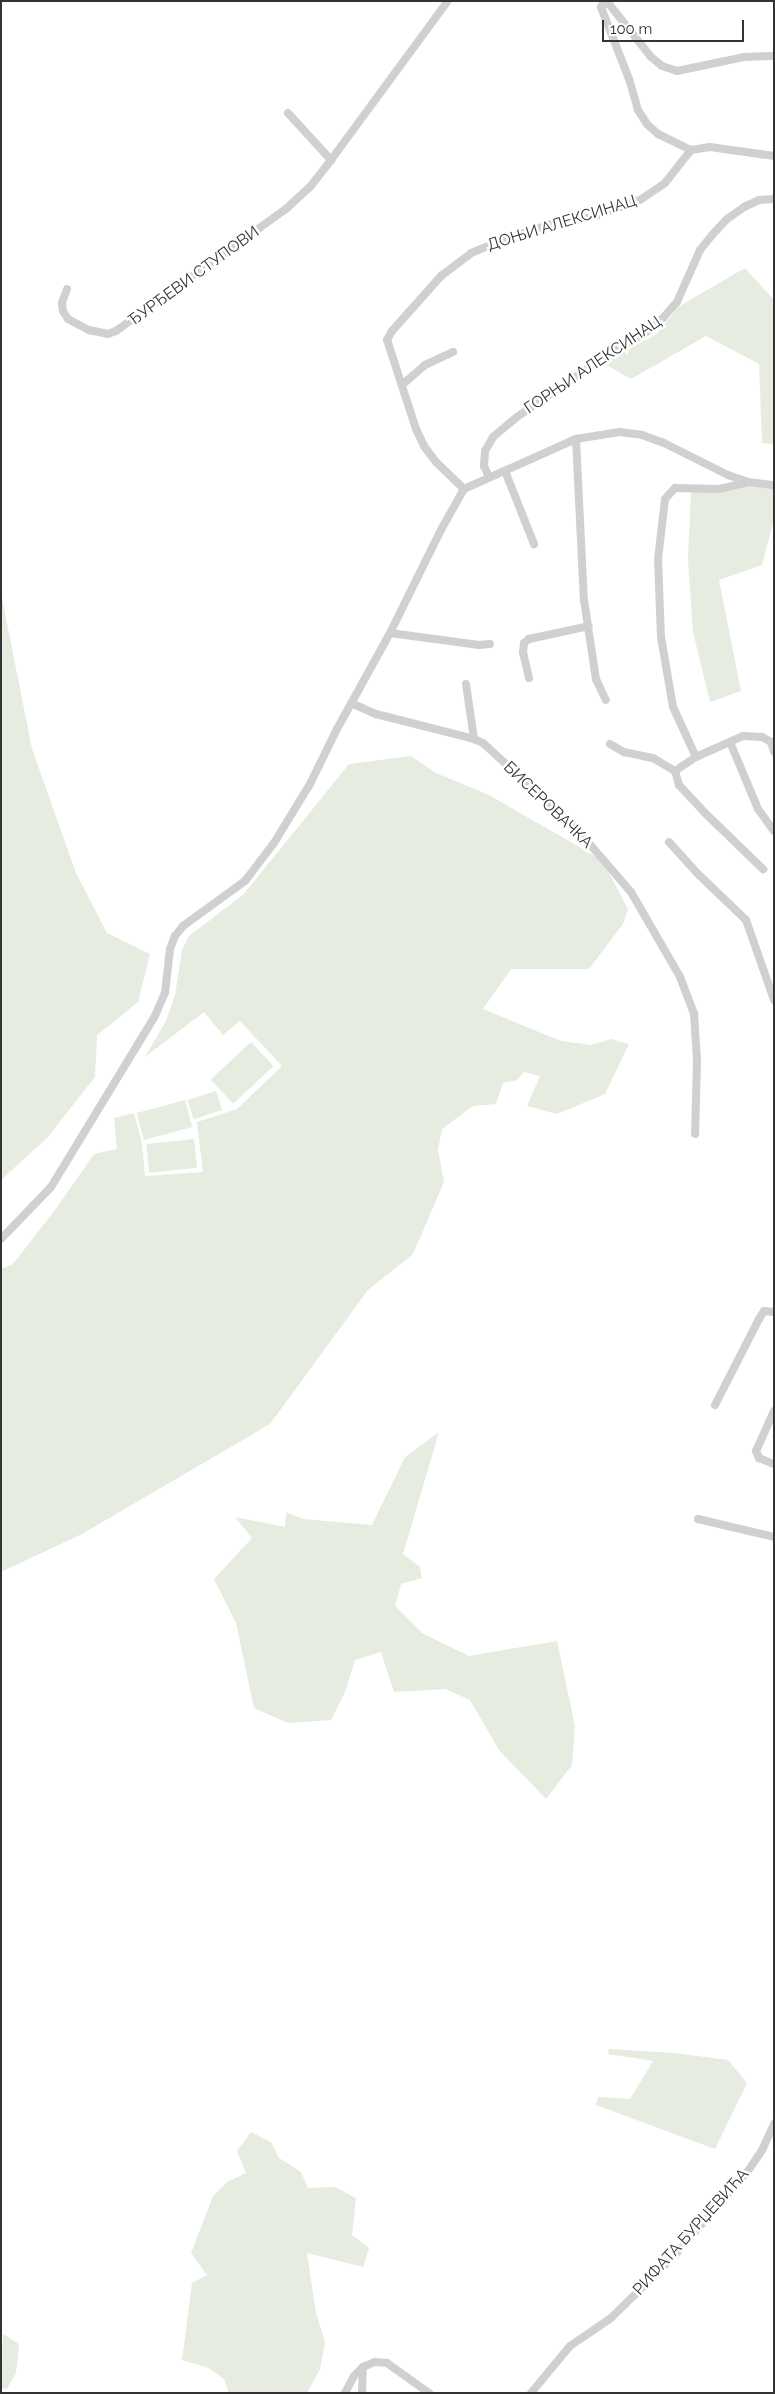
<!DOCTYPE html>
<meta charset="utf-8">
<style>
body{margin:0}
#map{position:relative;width:775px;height:2394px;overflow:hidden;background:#fff;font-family:Raleway,sans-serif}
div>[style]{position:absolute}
.green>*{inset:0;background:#e6ecdf;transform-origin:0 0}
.street>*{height:8px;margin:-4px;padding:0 4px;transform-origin:4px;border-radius:4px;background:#d0d0d0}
span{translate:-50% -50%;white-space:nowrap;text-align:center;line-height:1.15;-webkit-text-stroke:5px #fff;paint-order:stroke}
.street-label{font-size:16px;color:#333}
.frame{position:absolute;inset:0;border:2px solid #333;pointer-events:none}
.scale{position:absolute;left:602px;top:20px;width:142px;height:22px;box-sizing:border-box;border:2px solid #333;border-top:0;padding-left:6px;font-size:15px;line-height:18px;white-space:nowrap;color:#333;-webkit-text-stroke:4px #fff;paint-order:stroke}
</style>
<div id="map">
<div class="green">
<i style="clip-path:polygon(745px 268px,774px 300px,774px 444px,762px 443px,759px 364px,706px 336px,631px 379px,603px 363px,657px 334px,678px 307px)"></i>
<i style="clip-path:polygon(748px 482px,774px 485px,774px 519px,762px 565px,719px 580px,741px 691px,710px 702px,693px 632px,688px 560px,691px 490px)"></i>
<i style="clip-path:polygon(1px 593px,32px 749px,76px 873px,107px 933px,150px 954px,138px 1002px,97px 1035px,95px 1077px,47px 1138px,1px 1180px)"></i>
<i style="clip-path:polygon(411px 756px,436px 773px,489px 795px,602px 860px,628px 909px,623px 924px,589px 969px,511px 969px,483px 1009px,561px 1041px,591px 1045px,611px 1039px,629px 1044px,605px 1094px,557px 1114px,527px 1106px,540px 1076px,524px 1072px,517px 1080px,503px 1083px,496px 1104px,473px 1106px,442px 1129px,438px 1150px,444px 1182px,413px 1254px,368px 1290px,270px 1424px,82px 1534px,1px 1572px,1px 1269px,13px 1264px,55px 1210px,94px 1154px,117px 1149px,114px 1118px,134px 1113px,142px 1143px,145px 1176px,203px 1172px,197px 1122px,237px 1109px,282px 1066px,240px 1021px,223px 1035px,204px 1012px,145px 1057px,166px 1021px,175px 995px,182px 950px,189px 936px,243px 895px,349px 764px)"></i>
<i style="left:251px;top:1042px;width:33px;height:55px;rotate:47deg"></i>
<i style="left:216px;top:1091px;width:20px;height:30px;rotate:72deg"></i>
<i style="left:185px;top:1100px;width:28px;height:50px;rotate:75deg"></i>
<i style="left:194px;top:1139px;width:29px;height:48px;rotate:84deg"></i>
<i style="clip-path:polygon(439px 1432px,403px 1554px,420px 1567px,422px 1578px,401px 1584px,395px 1606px,422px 1633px,469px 1656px,557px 1641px,575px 1726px,572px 1765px,546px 1799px,499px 1750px,470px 1700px,445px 1689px,394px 1692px,381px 1652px,355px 1660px,345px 1692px,331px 1720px,288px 1723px,254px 1708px,236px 1623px,214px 1579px,252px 1538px,235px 1517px,285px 1527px,286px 1512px,303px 1519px,372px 1525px,405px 1457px)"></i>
<i style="clip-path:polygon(609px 2049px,674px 2053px,728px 2060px,747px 2083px,715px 2149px,596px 2105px,598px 2097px,630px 2099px,653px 2061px,608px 2054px)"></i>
<i style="clip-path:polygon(251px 2132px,271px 2142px,279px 2158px,301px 2172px,308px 2188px,335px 2187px,356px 2198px,352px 2235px,369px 2248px,363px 2267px,307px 2253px,316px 2313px,325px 2342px,320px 2369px,307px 2393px,229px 2393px,224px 2379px,209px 2368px,182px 2360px,192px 2283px,207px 2275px,191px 2253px,213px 2196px,227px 2182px,246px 2173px,237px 2151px)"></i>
<i style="clip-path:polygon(3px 2334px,19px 2344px,16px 2373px,7px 2389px,1px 2388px)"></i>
</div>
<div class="street">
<i style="left:288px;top:113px;width:64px;rotate:47.5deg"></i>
<i style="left:691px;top:150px;width:37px;rotate:-154deg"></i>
<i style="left:658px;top:134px;width:15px;rotate:-138deg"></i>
<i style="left:647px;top:124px;width:17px;rotate:-123deg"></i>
<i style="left:638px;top:110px;width:32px;rotate:-106deg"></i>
<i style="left:629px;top:79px;width:77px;rotate:-111.3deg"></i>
<i style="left:601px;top:7px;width:4px;rotate:-63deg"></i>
<i style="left:603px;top:3px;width:6px;rotate:9deg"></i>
<i style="left:609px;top:4px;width:68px;rotate:51.6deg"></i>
<i style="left:651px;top:57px;width:14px;rotate:39deg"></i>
<i style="left:662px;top:66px;width:16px;rotate:18deg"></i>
<i style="left:677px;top:71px;width:68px;rotate:-11.8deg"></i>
<i style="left:744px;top:57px;width:30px;rotate:-2deg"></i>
<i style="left:67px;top:289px;width:15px;rotate:110deg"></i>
<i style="left:62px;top:303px;width:8px;rotate:83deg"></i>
<i style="left:63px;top:311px;width:9px;rotate:58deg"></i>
<i style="left:68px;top:319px;width:24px;rotate:28deg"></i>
<i style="left:89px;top:330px;width:19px;rotate:12deg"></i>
<i style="left:108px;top:334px;width:9px;rotate:-21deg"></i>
<i style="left:116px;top:331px;width:209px;rotate:-35.7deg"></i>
<i style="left:286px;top:209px;width:33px;rotate:-43deg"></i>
<i style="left:310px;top:187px;width:34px;rotate:-52deg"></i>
<i style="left:331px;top:160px;width:197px;rotate:-53.7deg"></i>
<i style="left:402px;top:385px;width:30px;rotate:-41deg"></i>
<i style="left:425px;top:365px;width:31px;rotate:-25deg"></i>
<i style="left:576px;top:439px;width:161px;rotate:87.2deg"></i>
<i style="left:584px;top:600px;width:80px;rotate:81.4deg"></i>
<i style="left:596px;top:679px;width:23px;rotate:65deg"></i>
<i style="left:505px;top:471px;width:79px;rotate:68.3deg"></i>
<i style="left:489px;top:477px;width:12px;rotate:-114deg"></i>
<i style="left:484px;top:466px;width:15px;rotate:-86deg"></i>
<i style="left:485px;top:451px;width:16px;rotate:-60deg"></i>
<i style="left:493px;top:437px;width:31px;rotate:-40deg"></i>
<i style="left:517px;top:417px;width:113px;rotate:-34.5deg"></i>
<i style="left:610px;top:353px;width:44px;rotate:-30.1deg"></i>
<i style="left:648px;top:331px;width:20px;rotate:-41deg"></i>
<i style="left:663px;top:318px;width:21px;rotate:-49deg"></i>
<i style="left:677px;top:302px;width:57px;rotate:-66.1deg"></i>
<i style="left:700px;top:250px;width:19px;rotate:-51deg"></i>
<i style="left:712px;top:235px;width:22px;rotate:-47deg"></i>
<i style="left:727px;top:219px;width:21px;rotate:-35deg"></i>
<i style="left:744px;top:207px;width:17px;rotate:-25deg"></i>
<i style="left:759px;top:200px;width:15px;rotate:-4deg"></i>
<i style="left:464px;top:489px;width:39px;rotate:-136deg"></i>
<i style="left:436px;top:462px;width:20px;rotate:-127deg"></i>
<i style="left:424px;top:446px;width:19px;rotate:-115deg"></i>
<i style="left:416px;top:429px;width:94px;rotate:-108deg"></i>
<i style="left:387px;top:340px;width:10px;rotate:-61deg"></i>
<i style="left:392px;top:331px;width:74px;rotate:-48.3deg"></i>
<i style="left:441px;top:276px;width:38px;rotate:-37deg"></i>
<i style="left:471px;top:253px;width:31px;rotate:-22deg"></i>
<i style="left:500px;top:241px;width:54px;rotate:-18.4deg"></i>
<i style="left:551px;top:224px;width:43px;rotate:-9.5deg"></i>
<i style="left:593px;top:217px;width:50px;rotate:-19.9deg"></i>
<i style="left:640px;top:200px;width:30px;rotate:-34deg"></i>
<i style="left:665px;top:183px;width:42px;rotate:-51.8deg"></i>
<i style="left:691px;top:150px;width:19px;rotate:-9deg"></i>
<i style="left:710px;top:147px;width:65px;rotate:8deg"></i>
<i style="left:390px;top:633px;width:90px;rotate:7.7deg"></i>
<i style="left:479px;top:645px;width:11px;rotate:-5deg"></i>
<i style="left:529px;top:678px;width:26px;rotate:-103deg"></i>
<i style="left:523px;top:653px;width:10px;rotate:-84deg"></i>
<i style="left:524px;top:643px;width:6px;rotate:-39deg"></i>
<i style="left:529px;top:639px;width:61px;rotate:-12.2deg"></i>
<i style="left:466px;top:684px;width:56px;rotate:81.7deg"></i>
<i style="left:351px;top:703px;width:27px;rotate:24deg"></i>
<i style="left:376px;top:714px;width:101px;rotate:14.3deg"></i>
<i style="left:474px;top:739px;width:10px;rotate:24deg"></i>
<i style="left:483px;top:743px;width:125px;rotate:42.4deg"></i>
<i style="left:575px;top:827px;width:86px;rotate:49.3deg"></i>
<i style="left:631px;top:892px;width:98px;rotate:60deg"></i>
<i style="left:680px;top:977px;width:40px;rotate:69deg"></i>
<i style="left:694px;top:1014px;width:46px;rotate:86.3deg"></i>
<i style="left:697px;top:1060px;width:74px;rotate:91.5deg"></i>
<i style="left:730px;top:742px;width:73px;rotate:67.3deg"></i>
<i style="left:758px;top:809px;width:27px;rotate:54deg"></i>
<i style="left:610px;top:744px;width:16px;rotate:30deg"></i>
<i style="left:624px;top:752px;width:30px;rotate:12deg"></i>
<i style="left:653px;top:758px;width:26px;rotate:31deg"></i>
<i style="left:675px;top:771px;width:15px;rotate:74deg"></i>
<i style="left:679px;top:785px;width:38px;rotate:47deg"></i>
<i style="left:705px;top:813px;width:81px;rotate:44deg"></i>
<i style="left:696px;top:757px;width:55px;rotate:-114.7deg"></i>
<i style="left:673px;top:707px;width:71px;rotate:-99.7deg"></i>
<i style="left:661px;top:637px;width:78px;rotate:-92.2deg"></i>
<i style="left:658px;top:559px;width:60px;rotate:-83.3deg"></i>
<i style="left:665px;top:499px;width:15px;rotate:-48deg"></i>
<i style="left:675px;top:488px;width:44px;rotate:1.3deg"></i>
<i style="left:719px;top:489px;width:28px;rotate:-13deg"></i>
<i style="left:675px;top:771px;width:25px;rotate:-34deg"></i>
<i style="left:696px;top:757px;width:51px;rotate:-24.1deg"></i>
<i style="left:743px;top:736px;width:19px;rotate:3deg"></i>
<i style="left:762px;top:737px;width:10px;rotate:29deg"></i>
<i style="left:771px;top:742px;width:10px;rotate:73deg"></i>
<i style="left:669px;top:842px;width:42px;rotate:47.9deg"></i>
<i style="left:697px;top:873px;width:68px;rotate:43.8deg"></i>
<i style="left:746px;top:920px;width:85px;rotate:70.7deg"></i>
<i style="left:1px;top:1239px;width:72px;rotate:-46.1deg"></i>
<i style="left:51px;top:1187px;width:200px;rotate:-58.7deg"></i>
<i style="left:155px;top:1016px;width:25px;rotate:-67deg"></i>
<i style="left:165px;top:993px;width:44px;rotate:-83.5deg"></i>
<i style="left:170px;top:949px;width:14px;rotate:-69deg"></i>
<i style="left:175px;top:936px;width:13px;rotate:-51deg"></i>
<i style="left:183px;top:926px;width:77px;rotate:-36deg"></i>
<i style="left:245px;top:881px;width:48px;rotate:-52.7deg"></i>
<i style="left:274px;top:843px;width:69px;rotate:-58.6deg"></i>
<i style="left:310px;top:784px;width:61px;rotate:-63.9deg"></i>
<i style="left:337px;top:729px;width:110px;rotate:-61.1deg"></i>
<i style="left:390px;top:633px;width:117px;rotate:-63.7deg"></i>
<i style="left:442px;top:528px;width:45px;rotate:-60.6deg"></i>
<i style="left:464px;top:489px;width:123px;rotate:-24.1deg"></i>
<i style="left:576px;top:439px;width:44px;rotate:-9.2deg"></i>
<i style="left:619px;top:432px;width:23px;rotate:7deg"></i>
<i style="left:642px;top:435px;width:23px;rotate:20deg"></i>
<i style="left:664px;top:443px;width:72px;rotate:26.6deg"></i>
<i style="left:728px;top:475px;width:21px;rotate:19deg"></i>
<i style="left:748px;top:482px;width:26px;rotate:7deg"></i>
<i style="left:715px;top:1405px;width:97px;rotate:-62.9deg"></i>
<i style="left:759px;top:1319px;width:9px;rotate:-58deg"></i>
<i style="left:764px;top:1311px;width:10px;rotate:6deg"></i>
<i style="left:774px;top:1411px;width:44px;rotate:114.2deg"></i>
<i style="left:756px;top:1451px;width:8px;rotate:67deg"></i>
<i style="left:759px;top:1458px;width:16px;rotate:22deg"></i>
<i style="left:698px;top:1519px;width:78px;rotate:13.3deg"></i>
<i style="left:345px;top:2393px;width:19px;rotate:-62deg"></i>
<i style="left:354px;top:2376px;width:13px;rotate:-45deg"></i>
<i style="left:363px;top:2367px;width:13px;rotate:-23deg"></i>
<i style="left:375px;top:2362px;width:12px;rotate:5deg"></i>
<i style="left:387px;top:2363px;width:52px;rotate:35.5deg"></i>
<i style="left:362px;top:2393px;width:26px;rotate:-88deg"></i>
<i style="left:531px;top:2393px;width:61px;rotate:-50.3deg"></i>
<i style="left:570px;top:2346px;width:50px;rotate:-34.3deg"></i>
<i style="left:611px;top:2318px;width:90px;rotate:-44.5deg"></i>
<i style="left:675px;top:2255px;width:111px;rotate:-49deg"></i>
<i style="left:748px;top:2171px;width:25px;rotate:-56deg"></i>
<i style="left:762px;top:2150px;width:29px;rotate:-65deg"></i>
</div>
<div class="street-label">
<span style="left:562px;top:223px;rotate:-17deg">ДОЊИ АЛЕКСИНАЦ</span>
<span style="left:194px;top:276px;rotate:-36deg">ЂУРЂЕВИ СТУПОВИ</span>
<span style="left:593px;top:365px;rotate:-34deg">ГОРЊИ АЛЕКСИНАЦ</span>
<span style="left:548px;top:805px;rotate:44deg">БИСЕРОВАЧКА</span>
<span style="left:691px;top:2232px;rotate:-48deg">РИФАТА БУРЏЕВИЋА</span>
</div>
<div class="frame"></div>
<div class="scale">100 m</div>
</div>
